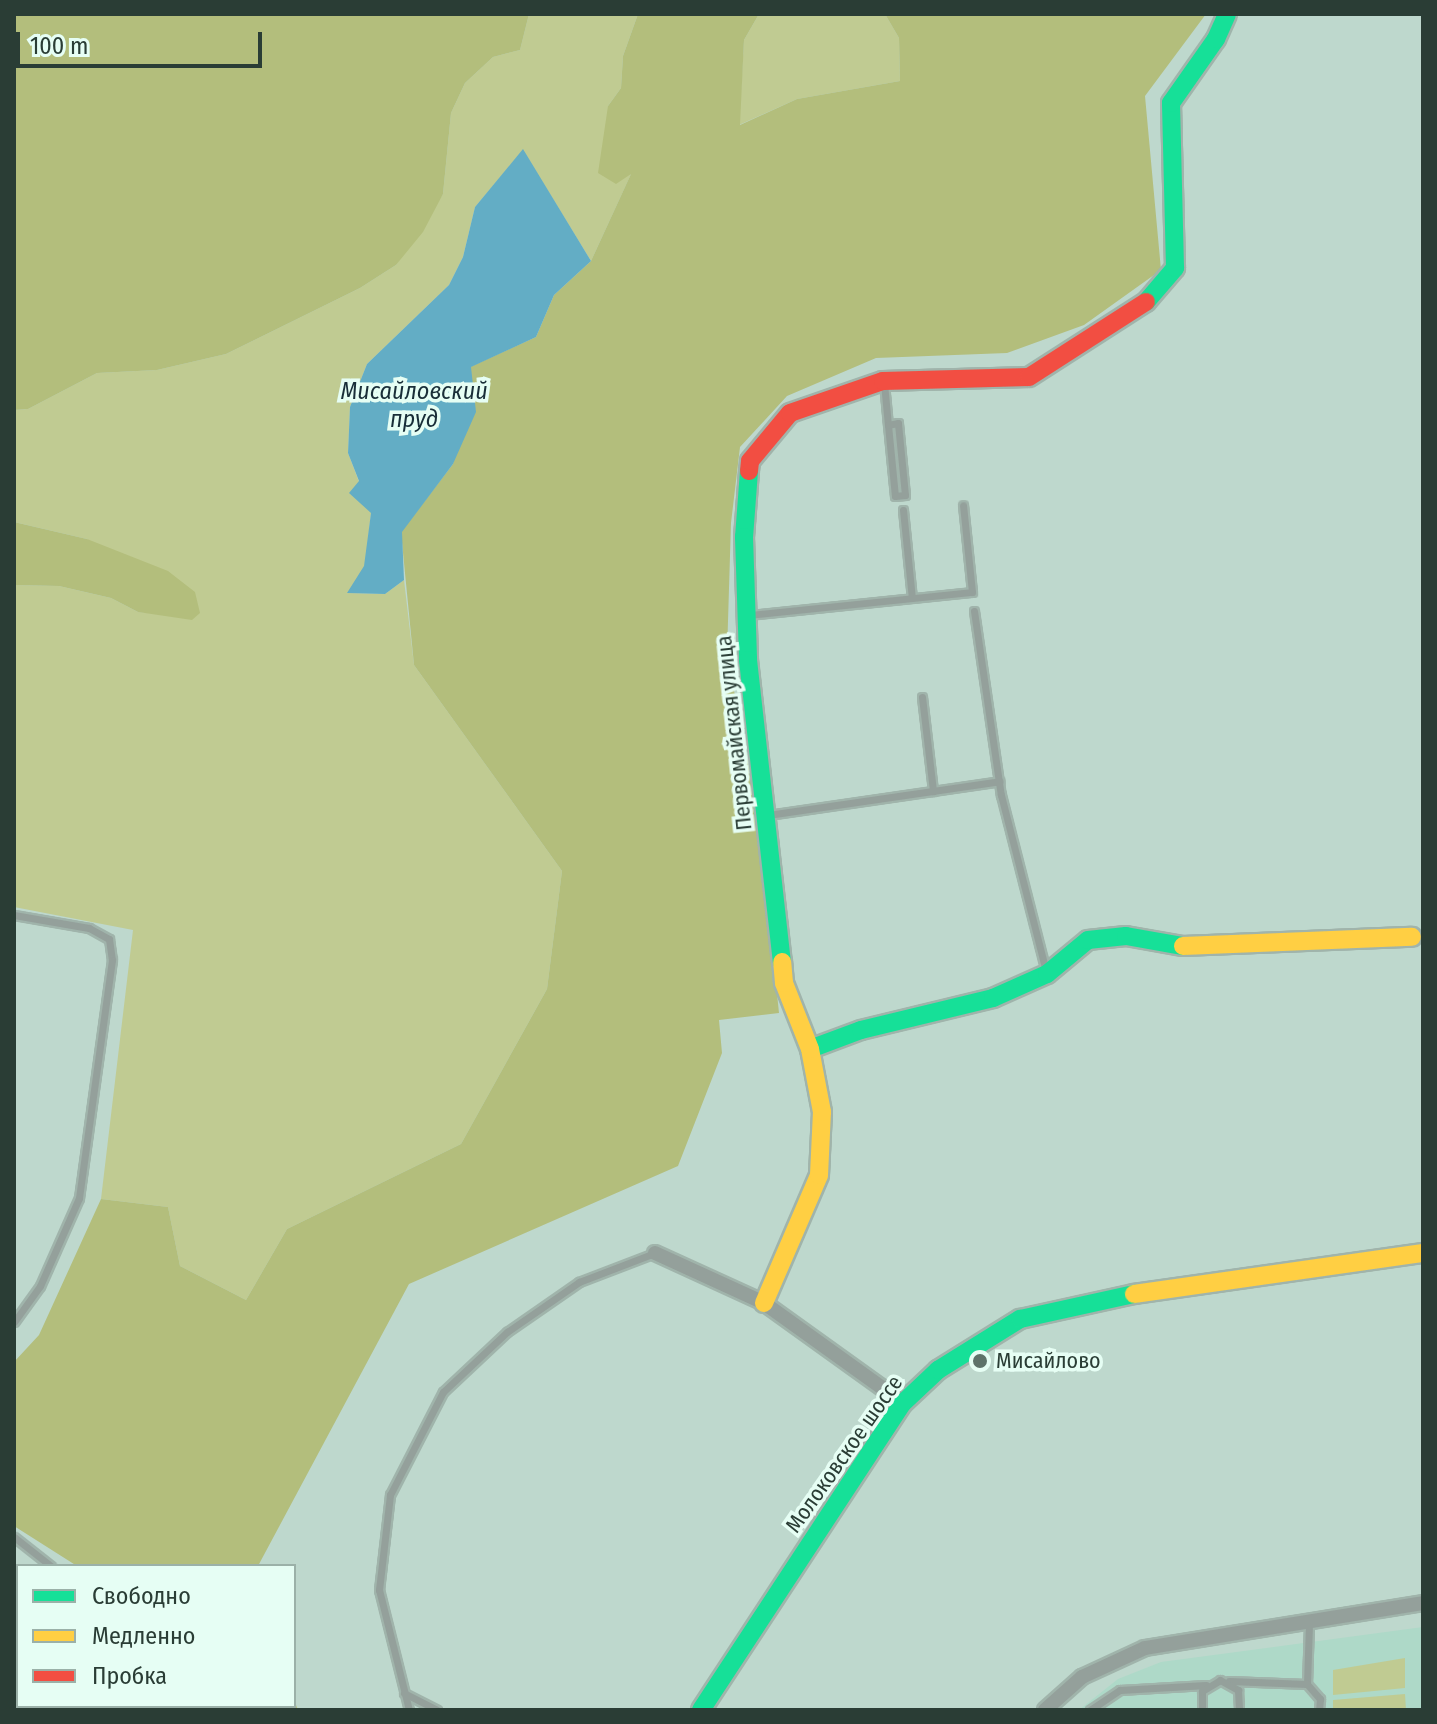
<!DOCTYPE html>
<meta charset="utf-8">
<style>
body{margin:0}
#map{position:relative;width:1437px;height:1724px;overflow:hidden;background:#bed8cd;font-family:"Fira Sans Condensed",sans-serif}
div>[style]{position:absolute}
.built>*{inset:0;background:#aed9c8}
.green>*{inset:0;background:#c0cb92}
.forest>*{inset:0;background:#b3be7c}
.water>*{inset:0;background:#63adc5}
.roads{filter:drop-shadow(2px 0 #a0b4ab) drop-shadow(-2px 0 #a0b4ab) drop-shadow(0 2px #a0b4ab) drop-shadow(0 -2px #a0b4ab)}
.lane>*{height:7px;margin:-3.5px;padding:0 3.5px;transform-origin:3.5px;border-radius:3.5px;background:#94a09b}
.street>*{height:14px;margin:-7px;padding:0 7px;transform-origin:7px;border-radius:7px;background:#94a09b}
.fast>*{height:18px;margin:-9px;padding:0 9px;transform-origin:9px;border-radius:9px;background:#16e098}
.slow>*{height:18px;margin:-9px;padding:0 9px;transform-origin:9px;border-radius:9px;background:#ffcf43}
.jam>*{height:18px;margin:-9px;padding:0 9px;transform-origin:9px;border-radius:9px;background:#f24e42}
.dots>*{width:22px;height:22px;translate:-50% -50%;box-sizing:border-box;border:4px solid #e6fef4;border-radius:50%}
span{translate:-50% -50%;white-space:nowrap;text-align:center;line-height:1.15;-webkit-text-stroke:7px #e6fef4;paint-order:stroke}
.street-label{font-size:22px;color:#2a3d35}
.poi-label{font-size:22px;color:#2a3d35}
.left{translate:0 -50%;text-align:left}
.water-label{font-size:24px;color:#192e38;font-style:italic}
.frame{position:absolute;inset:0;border:16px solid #2a3d35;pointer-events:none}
.legend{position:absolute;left:16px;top:1564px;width:280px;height:144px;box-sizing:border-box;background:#e6fef4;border:2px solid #9bb1a8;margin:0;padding:10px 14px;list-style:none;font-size:24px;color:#2a3d35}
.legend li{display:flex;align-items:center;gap:16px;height:40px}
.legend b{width:40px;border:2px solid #9bb1a8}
.scale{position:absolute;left:16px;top:32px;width:246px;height:36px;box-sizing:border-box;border:4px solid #2a3d35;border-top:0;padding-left:10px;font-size:24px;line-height:28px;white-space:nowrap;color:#2a3d35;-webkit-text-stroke:6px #e6fef4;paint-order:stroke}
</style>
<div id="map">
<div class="built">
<i style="clip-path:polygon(1423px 1627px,1423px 1710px,1079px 1710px,1118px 1679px,1161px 1662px)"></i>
</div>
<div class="green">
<i style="clip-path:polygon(529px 14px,638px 14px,623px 56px,621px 88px,608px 106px,632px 172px,591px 261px,523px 150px,475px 207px,463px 257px,449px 285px,367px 364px,350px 407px,348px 453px,371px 513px,365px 566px,348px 593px,385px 594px,404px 580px,414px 665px,562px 871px,547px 989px,461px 1144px,287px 1229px,246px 1300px,180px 1266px,168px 1207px,101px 1199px,133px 930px,14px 907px,14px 585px,59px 586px,111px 598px,138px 612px,182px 615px,87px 539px,14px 522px,14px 410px,28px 409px,97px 373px,157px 370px,226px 354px,360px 288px,396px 265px,443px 194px,451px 113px,465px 83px,493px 57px,520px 50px)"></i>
<i style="clip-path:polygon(759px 14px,885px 14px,899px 38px,900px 81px,797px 99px,739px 125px,744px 40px)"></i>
<i style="clip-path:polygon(1405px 1658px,1405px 1688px,1333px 1695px,1333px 1670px)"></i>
<i style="clip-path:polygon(1405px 1694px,1406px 1710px,1333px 1710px,1333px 1700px)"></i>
</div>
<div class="forest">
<i style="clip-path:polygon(14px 14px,529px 14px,520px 50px,493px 57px,465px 83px,451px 113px,443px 194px,423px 232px,396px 265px,360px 288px,226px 354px,157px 370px,97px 373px,28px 409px,14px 410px)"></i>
<i style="clip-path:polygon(638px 14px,759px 14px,744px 40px,740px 125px,797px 99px,900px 81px,899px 38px,885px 14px,1206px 14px,1145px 96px,1161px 270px,1084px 325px,1007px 353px,876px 358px,787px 396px,740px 447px,731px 523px,727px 654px,759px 820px,779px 1013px,719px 1020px,722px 1053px,678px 1166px,409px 1284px,258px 1566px,77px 1566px,14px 1526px,14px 1362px,39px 1335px,101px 1199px,168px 1207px,180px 1266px,246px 1300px,287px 1229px,461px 1144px,547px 989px,562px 871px,414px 665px,401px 532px,453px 464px,470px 367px,536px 337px,554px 295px,591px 261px,631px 174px,616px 184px,598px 173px,608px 106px,621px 88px,623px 56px)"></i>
<i style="clip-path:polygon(14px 522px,87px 539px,168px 571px,195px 592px,200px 613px,192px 620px,138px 612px,111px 598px,59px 586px,14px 585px)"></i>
<i style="clip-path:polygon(294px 1700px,298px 1710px,137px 1706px,294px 1706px)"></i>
</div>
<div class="water">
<i style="clip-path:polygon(523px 149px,591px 261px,554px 295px,536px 337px,471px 367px,476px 412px,453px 464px,402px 532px,404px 580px,385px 594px,347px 593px,364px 566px,371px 513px,349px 493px,359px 481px,348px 453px,350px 407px,367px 364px,449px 285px,463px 257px,475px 207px)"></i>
</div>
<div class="roads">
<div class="lane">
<i style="left:884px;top:383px;width:42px;rotate:84.6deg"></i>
<i style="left:888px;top:425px;width:71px;rotate:84.4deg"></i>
<i style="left:895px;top:496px;width:10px;rotate:-6deg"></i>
<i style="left:905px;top:495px;width:72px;rotate:-95.6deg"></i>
<i style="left:898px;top:423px;width:10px;rotate:169deg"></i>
<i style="left:903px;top:510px;width:88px;rotate:84.2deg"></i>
<i style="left:974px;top:611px;width:186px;rotate:81.7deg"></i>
<i style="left:1001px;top:795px;width:183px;rotate:75.7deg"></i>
<i style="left:749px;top:615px;width:224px;rotate:-5.9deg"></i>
<i style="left:972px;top:592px;width:87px;rotate:-95.9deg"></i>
<i style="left:922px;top:697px;width:95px;rotate:83.3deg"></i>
<i style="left:768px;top:815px;width:234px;rotate:-8.3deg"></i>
<i style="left:14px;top:915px;width:76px;rotate:9.8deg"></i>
<i style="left:89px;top:928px;width:23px;rotate:29deg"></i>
<i style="left:109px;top:939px;width:21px;rotate:82deg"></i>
<i style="left:112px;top:960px;width:240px;rotate:97.9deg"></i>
<i style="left:79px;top:1198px;width:96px;rotate:113.9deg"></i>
<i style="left:40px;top:1286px;width:44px;rotate:125.8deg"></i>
<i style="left:14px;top:1537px;width:47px;rotate:38.1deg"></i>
<i style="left:1309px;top:1624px;width:60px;rotate:91.9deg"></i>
<i style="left:1307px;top:1684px;width:20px;rotate:49deg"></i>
<i style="left:1320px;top:1699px;width:11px;rotate:95deg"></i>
<i style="left:1229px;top:1681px;width:78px;rotate:2.2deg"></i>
<i style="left:404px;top:1693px;width:37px;rotate:27deg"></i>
<i style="left:96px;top:1706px;width:4px;rotate:90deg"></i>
<i style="left:409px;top:1710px;width:124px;rotate:-104deg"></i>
<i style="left:379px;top:1590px;width:96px;rotate:-83.4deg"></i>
<i style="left:390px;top:1495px;width:116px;rotate:-62.8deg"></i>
<i style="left:443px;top:1392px;width:88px;rotate:-43.2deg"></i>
<i style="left:507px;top:1332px;width:88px;rotate:-34.8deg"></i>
<i style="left:579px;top:1282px;width:81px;rotate:-20.9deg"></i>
<i style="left:1090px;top:1710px;width:36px;rotate:-34deg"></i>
<i style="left:1120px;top:1690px;width:86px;rotate:-3.3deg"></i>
<i style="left:1202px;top:1710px;width:19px;rotate:-90deg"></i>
<i style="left:1202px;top:1691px;width:21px;rotate:-31deg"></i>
<i style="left:1220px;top:1680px;width:21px;rotate:29deg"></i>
<i style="left:1238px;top:1690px;width:20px;rotate:87deg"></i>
</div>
<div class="street">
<i style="left:655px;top:1253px;width:120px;rotate:24.6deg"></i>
<i style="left:764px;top:1303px;width:171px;rotate:35.7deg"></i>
<i style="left:1045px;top:1710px;width:50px;rotate:-41.7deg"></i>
<i style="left:1082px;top:1677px;width:69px;rotate:-24.7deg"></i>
<i style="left:1145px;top:1648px;width:282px;rotate:-9.2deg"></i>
</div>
<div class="fast">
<i style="left:1146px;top:302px;width:45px;rotate:-49.5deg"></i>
<i style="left:1175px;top:268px;width:165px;rotate:-91.4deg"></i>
<i style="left:1171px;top:103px;width:78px;rotate:-54.9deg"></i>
<i style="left:1216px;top:39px;width:27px;rotate:-66deg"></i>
<i style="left:749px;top:471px;width:66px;rotate:94.3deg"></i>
<i style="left:744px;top:537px;width:123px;rotate:88.1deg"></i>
<i style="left:748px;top:660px;width:304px;rotate:83.6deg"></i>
<i style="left:810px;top:1049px;width:54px;rotate:-20.4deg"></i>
<i style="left:861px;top:1030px;width:136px;rotate:-13.6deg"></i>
<i style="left:993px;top:998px;width:59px;rotate:-24deg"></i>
<i style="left:1047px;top:974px;width:53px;rotate:-39.7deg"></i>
<i style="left:1088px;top:940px;width:38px;rotate:-6deg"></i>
<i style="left:1126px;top:936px;width:58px;rotate:10deg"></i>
<i style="left:701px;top:1710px;width:367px;rotate:-56.7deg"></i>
<i style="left:903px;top:1403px;width:48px;rotate:-43.3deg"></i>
<i style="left:938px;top:1370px;width:97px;rotate:-31.9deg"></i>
<i style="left:1020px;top:1319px;width:117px;rotate:-12.4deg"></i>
</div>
<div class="slow">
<i style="left:1183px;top:946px;width:229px;rotate:-2.3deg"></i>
<i style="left:1134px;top:1294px;width:292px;rotate:-8.1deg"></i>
<i style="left:764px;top:1303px;width:139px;rotate:-66.7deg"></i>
<i style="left:819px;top:1175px;width:63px;rotate:-87.3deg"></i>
<i style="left:822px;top:1112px;width:64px;rotate:-100.8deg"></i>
<i style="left:810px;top:1049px;width:71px;rotate:-111.5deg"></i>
<i style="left:784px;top:983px;width:21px;rotate:-95deg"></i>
</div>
<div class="jam">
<i style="left:749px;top:471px;width:10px;rotate:-84deg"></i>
<i style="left:750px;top:461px;width:62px;rotate:-50.2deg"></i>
<i style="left:790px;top:413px;width:98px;rotate:-19deg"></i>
<i style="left:883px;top:381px;width:146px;rotate:-1.6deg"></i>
<i style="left:1029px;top:377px;width:139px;rotate:-32.7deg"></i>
</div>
</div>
<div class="dots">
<i style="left:980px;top:1361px;background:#5e736a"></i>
</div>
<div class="street-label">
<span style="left:734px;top:733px;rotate:-96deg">Первомайская улица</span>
<span style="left:844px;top:1454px;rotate:-55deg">Молоковское шоссе</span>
</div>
<div class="poi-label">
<span class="left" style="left:996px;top:1361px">Мисайлово</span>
</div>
<div class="water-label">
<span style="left:414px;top:406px">Мисайловский<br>пруд</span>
</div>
<div class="frame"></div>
<ul class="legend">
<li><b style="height:10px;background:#16e098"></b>Свободно</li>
<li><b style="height:10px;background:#ffcf43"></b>Медленно</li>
<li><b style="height:10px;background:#f24e42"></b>Пробка</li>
</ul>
<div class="scale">100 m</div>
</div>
